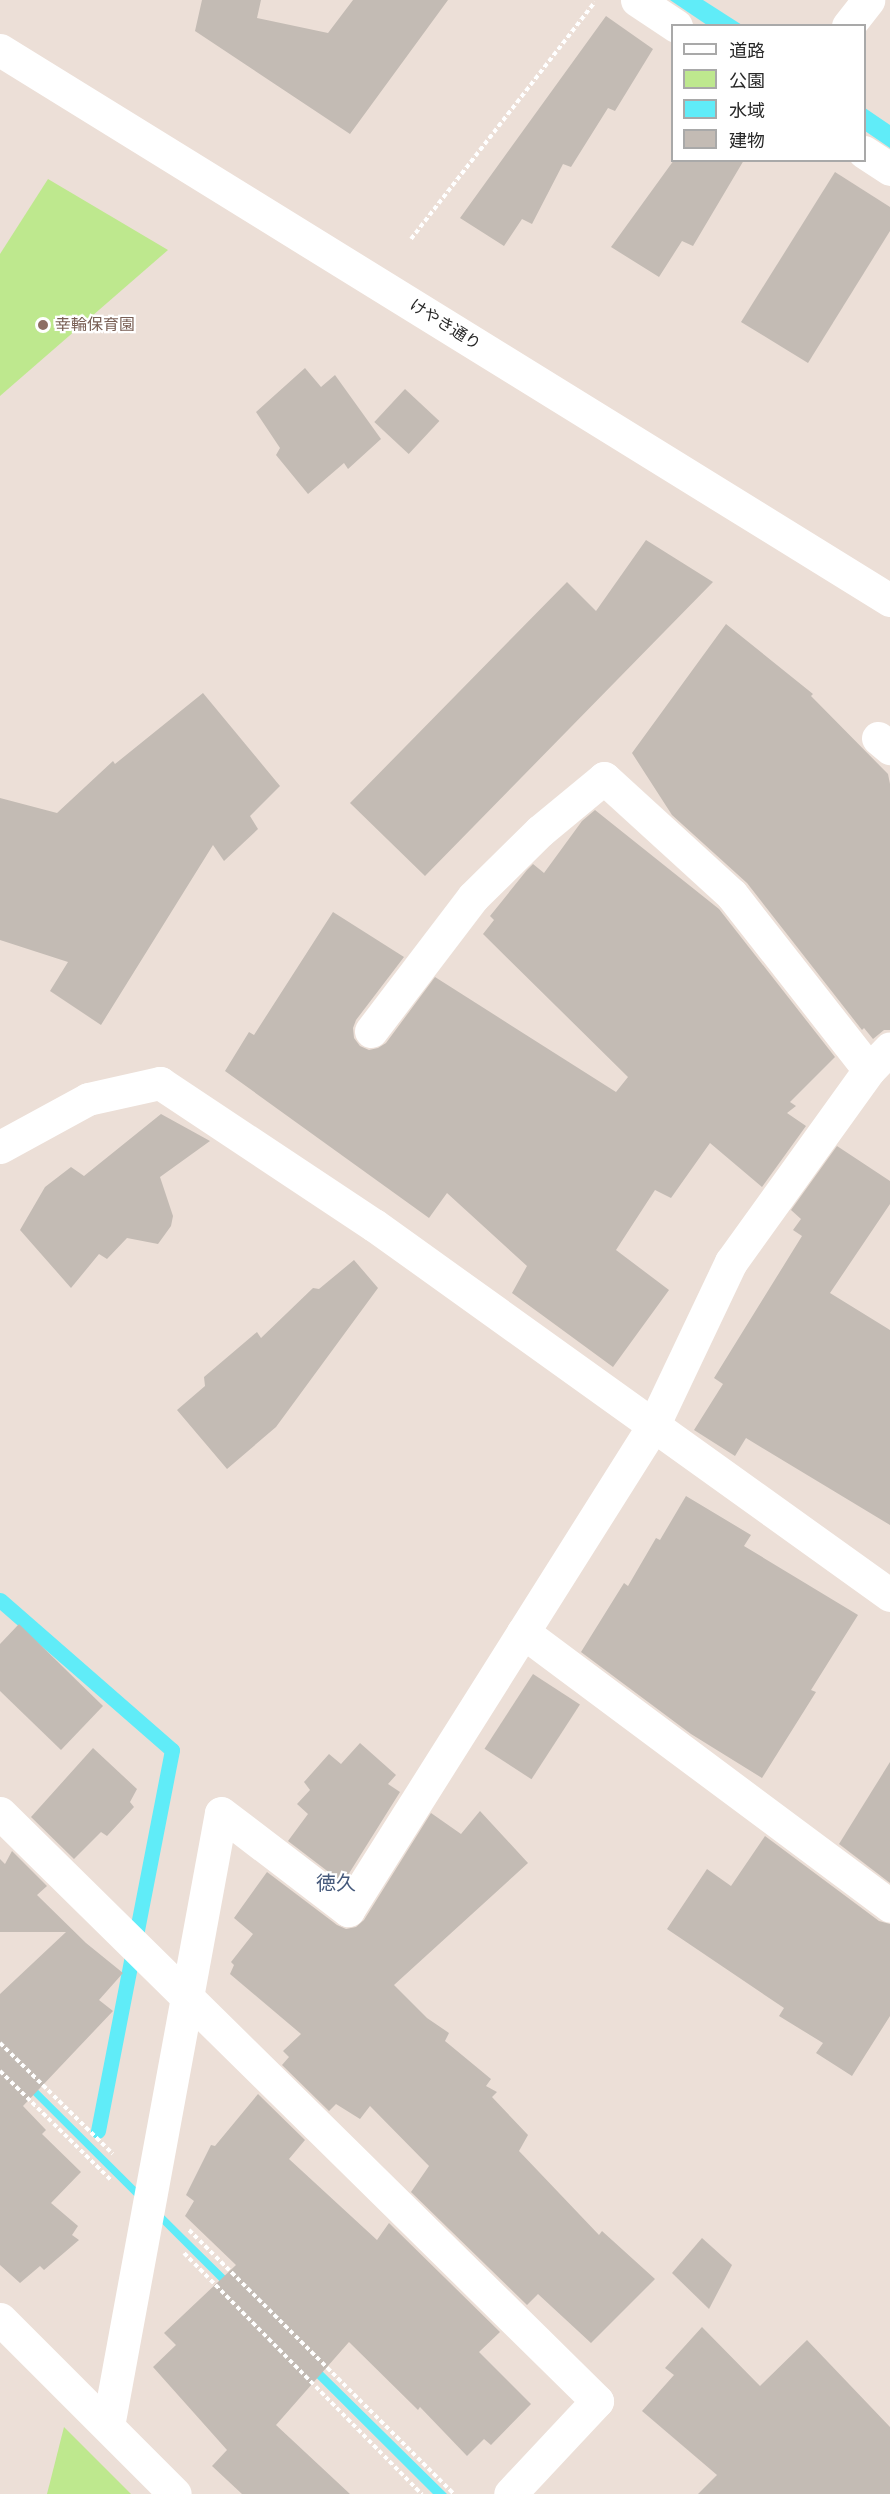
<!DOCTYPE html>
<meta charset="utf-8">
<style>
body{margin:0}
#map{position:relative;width:890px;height:2494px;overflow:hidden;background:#ecdfd7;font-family:"Fira Sans Condensed","Noto Sans JP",sans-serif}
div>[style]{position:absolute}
.green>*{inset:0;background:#bee88e}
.water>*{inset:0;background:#60ecf8}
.stream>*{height:15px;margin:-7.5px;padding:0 7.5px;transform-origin:7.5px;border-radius:7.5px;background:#60ecf8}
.building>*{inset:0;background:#c3bbb4;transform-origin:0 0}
.path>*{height:4px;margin-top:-2px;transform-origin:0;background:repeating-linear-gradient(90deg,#fff 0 4.5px,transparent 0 7.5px)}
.minor>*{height:33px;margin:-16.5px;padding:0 16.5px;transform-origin:16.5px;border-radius:16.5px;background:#fff}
.dots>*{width:16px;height:16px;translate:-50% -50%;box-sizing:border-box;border:3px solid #fff;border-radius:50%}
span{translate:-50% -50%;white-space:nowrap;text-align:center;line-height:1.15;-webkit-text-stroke:4.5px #fff;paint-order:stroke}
.education-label{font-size:16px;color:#785e54}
.left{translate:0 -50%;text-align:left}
.street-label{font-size:16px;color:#282828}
.quarter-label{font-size:20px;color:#45597b}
.legend{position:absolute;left:671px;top:24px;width:195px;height:138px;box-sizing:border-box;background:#fff;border:2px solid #a9a9a9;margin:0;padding:8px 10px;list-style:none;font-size:18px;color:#282828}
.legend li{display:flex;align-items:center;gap:12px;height:30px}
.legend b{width:30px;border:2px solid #a9a9a9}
</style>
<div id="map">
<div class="green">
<i style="clip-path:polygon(48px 179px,168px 250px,0 396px,0 254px)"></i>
<i style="clip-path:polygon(64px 2427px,131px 2494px,47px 2494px)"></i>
</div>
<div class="water">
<i style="clip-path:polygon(670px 0,703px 0,742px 25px,707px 25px)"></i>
<i style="clip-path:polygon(865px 108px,890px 125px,890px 148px,865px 131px)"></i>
<i style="clip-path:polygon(0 2052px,186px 2237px,447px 2494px,433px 2494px,0 2062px)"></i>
</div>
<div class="stream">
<i style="left:0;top:1600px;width:228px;rotate:41.1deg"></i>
<i style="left:172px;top:1750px;width:388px;rotate:101deg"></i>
</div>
<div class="building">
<i style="clip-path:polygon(202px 0,261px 0,257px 18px,328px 33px,353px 0,448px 0,350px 134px,195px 31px)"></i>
<i style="clip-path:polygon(606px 16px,653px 49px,615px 111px,608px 108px,571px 167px,563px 164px,532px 224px,522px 219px,504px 246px,460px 218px)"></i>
<i style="clip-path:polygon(674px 160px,744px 160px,693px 246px,682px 241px,659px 277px,611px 247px)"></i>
<i style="clip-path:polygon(835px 172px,890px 207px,890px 231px,808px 363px,741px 322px)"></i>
<i style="clip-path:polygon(305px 368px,321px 387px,335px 375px,381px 439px,348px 469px,344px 463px,308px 494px,276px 455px,280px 448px,256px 412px)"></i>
<i style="left:405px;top:389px;width:47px;height:45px;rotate:43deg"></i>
<i style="clip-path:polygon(646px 540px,713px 582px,425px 876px,350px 803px,567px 582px,596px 611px)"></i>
<i style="clip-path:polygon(726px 624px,813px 694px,811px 696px,888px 774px,890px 784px,890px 1030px,884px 1030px,873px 1039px,864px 1028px,862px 1030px,747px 883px,672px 815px,632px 753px)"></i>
<i style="clip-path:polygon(203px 693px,280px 786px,250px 816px,258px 829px,224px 861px,213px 845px,101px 1025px,50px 991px,68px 962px,0 940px,0 798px,57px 813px,113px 761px,115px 764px)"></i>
<i style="clip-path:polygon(595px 810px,719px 909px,835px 1057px,790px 1102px,796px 1106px,787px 1113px,806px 1126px,762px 1187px,710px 1143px,671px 1198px,655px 1190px,616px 1250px,669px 1290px,613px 1367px,512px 1293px,527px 1266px,447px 1193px,429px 1218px,225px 1071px,249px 1032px,254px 1035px,333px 912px,404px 957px,356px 1020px,353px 1028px,354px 1038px,360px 1046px,369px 1050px,378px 1048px,386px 1043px,435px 977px,616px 1092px,628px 1077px,483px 934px,494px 920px,490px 916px,527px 870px,533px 864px,544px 873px,582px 821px)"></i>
<i style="clip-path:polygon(161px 1114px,210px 1141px,160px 1177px,173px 1216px,171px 1226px,158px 1244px,127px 1238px,107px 1259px,99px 1254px,71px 1288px,20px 1230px,45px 1187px,71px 1167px,84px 1176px)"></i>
<i style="clip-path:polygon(837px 1146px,890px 1181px,890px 1204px,830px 1293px,890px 1330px,890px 1525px,746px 1438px,735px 1456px,694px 1430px,723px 1384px,714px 1378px,802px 1236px,793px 1230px,801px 1219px,791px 1210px)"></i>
<i style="clip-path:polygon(354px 1260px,378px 1288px,276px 1427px,227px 1469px,177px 1410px,205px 1386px,204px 1377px,257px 1332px,261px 1338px,313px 1288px,319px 1289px)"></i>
<i style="clip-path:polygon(686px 1496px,751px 1535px,744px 1546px,858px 1615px,811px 1690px,816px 1692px,762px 1778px,691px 1734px,581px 1652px,624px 1583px,628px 1586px,656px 1538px,660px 1540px)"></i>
<i style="clip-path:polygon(19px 1624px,103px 1706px,61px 1750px,0 1691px,0 1644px)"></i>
<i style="left:533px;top:1674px;width:56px;height:89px;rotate:33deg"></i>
<i style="clip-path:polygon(360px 1743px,396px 1775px,388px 1784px,400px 1792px,343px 1883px,288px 1841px,308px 1814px,297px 1804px,310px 1790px,304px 1782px,329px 1754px,341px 1764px)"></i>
<i style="clip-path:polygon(93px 1748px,137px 1789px,130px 1802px,134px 1807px,107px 1836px,101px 1832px,74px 1859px,31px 1817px)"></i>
<i style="clip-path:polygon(890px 1762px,890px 1883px,839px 1844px)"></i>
<i style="clip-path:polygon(480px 1811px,528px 1863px,394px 1985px,427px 2018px,449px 2033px,445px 2041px,491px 2079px,486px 2086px,497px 2092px,492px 2097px,528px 2135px,519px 2151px,599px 2235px,602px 2231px,655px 2279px,591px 2343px,538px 2294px,527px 2305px,411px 2192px,429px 2166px,370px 2106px,360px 2119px,336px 2104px,329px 2111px,282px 2065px,289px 2057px,283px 2051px,301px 2034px,230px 1974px,234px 1965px,231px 1962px,253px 1934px,234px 1918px,267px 1872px,337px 1925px,346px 1929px,356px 1927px,364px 1920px,431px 1813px,461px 1834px)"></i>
<i style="clip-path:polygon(765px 1836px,879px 1921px,890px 1924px,890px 2016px,852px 2076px,816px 2053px,823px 2043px,779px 2016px,784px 2008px,667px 1929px,707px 1869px,731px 1886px)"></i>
<i style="clip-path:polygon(12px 1851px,47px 1886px,37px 1895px,86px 1943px,123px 1973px,99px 2000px,113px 2011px,23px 2106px,46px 2130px,42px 2134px,81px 2172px,51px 2203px,78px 2226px,72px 2235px,79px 2240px,44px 2270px,40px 2266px,20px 2283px,0 2265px,0 1994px,66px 1932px,0 1932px,0 1859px,5px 1864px)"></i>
<i style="clip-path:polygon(258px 2094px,305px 2140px,289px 2159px,377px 2240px,389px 2223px,500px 2332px,479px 2352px,531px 2404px,491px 2445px,484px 2439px,467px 2456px,420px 2407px,418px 2410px,349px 2342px,276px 2425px,350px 2494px,242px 2494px,212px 2466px,227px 2450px,153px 2367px,176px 2345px,164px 2333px,236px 2265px,185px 2216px,194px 2201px,186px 2195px,211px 2145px,215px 2146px)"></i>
<i style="clip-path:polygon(702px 2238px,732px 2265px,709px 2309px,672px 2273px)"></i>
<i style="clip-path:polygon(702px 2327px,760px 2386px,807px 2340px,890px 2427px,890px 2494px,698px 2494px,717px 2475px,642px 2411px,674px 2375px,665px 2368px)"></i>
</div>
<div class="path">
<i style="left:411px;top:239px;width:300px;rotate:-52.2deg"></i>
<i style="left:0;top:2043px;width:158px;rotate:44.5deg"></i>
<i style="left:0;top:2071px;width:156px;rotate:44.5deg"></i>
<i style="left:189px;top:2230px;width:374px;rotate:44.9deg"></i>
<i style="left:184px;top:2253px;width:339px;rotate:45.4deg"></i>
</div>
<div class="minor">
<i style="left:637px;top:0;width:47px;rotate:33.7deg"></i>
<i style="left:848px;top:26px;width:33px;rotate:-52deg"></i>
<i style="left:0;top:50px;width:1046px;rotate:31.72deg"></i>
<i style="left:864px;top:152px;width:31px;rotate:33deg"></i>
<i style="left:878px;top:738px;width:16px;rotate:40deg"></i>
<i style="left:371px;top:1031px;width:168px;rotate:-52.7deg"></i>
<i style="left:473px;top:897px;width:94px;rotate:-44.6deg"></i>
<i style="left:540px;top:831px;width:83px;rotate:-39.6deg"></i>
<i style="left:604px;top:778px;width:173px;rotate:42.4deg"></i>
<i style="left:732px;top:895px;width:222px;rotate:51.9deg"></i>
<i style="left:0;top:1147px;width:100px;rotate:-28.6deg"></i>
<i style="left:88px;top:1099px;width:74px;rotate:-12.5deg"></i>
<i style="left:160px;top:1083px;width:257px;rotate:33.6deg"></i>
<i style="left:374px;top:1225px;width:635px;rotate:35.64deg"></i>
<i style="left:523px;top:1632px;width:458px;rotate:36.7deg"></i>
<i style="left:0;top:1813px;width:838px;rotate:44.56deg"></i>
<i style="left:597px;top:2401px;width:127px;rotate:133.1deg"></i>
<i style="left:0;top:2319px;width:247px;rotate:45deg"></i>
<i style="left:108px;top:2426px;width:623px;rotate:-79.56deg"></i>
<i style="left:221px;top:1813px;width:160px;rotate:37.4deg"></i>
<i style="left:348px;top:1910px;width:572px;rotate:-57.78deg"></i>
<i style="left:653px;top:1426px;width:182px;rotate:-64.6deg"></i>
<i style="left:731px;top:1262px;width:236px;rotate:-54.3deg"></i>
<i style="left:869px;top:1070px;width:30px;rotate:-46deg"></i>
</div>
<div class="dots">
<i style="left:43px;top:325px;background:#8d6e63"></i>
</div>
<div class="education-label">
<span class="left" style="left:55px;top:325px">幸輪保育園</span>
</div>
<div class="street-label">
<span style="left:445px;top:325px;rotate:32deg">けやき通り</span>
</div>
<div class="quarter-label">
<span style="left:336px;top:1883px">徳久</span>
</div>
<ul class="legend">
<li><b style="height:8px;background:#fff"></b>道路</li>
<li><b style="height:16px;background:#bee88e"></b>公園</li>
<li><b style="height:16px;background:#60ecf8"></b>水域</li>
<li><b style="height:16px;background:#c3bbb4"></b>建物</li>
</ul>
</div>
